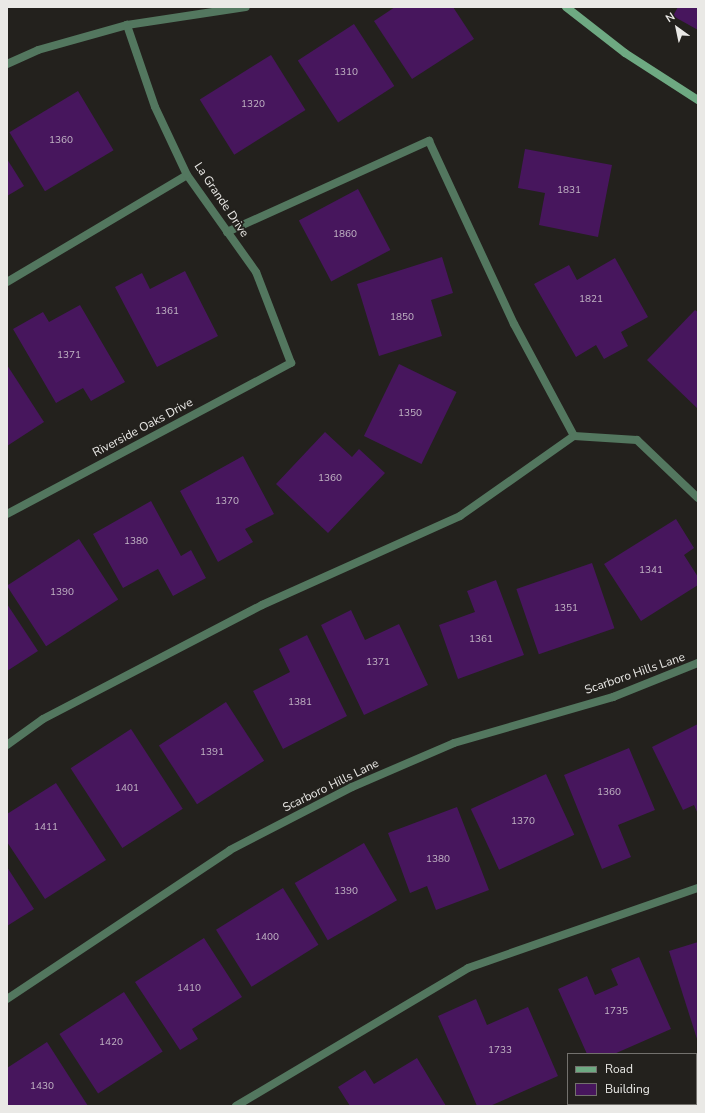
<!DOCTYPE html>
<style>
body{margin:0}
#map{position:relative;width:705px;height:1113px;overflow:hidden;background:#23211d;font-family:"Nunito Sans",sans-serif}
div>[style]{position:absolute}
.building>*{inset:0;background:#47165d;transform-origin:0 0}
.lane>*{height:8px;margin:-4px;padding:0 4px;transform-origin:4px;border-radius:4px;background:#53775f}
.street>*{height:8px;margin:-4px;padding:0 4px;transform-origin:4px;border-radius:4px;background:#53775f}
.secondary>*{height:8px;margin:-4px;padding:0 4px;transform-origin:4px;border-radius:4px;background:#6ea982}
span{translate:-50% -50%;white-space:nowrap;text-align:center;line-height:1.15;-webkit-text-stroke:3.5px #23211d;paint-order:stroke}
.number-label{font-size:10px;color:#c1b4c4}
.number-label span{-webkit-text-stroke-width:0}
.street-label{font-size:12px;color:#eae9e6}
.frame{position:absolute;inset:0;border:8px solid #eae9e6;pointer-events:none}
.legend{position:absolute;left:567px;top:1053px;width:130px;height:52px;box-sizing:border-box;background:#23211d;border:1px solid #73716d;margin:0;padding:5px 7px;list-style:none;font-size:12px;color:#eae9e6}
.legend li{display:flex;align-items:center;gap:8px;height:20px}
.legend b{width:20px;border:1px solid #73716d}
.north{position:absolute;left:657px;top:8px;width:40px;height:40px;-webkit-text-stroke:3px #23211d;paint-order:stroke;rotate:327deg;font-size:11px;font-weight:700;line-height:16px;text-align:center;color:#eae9e6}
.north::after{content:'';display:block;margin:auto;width:14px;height:18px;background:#eae9e6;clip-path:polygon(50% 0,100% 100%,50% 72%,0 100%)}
</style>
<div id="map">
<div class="building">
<i style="clip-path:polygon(395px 7px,453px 7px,474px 39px,412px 79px,374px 21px)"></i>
<i style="clip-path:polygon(678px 7px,698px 7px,698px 30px,673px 16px)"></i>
<i style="left:354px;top:24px;width:74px;height:67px;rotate:57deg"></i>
<i style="left:271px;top:55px;width:65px;height:84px;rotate:58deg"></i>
<i style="left:78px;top:91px;width:69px;height:80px;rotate:59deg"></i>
<i style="clip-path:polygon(525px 149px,612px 165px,598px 237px,539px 225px,545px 193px,518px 188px)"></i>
<i style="clip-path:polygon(7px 159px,24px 186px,7px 196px)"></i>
<i style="left:358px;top:189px;width:69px;height:67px;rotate:62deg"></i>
<i style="clip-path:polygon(442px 257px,453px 293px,431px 300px,442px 336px,379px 356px,357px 284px)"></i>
<i style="clip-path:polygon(615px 258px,648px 317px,621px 332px,628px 346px,604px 359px,596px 345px,576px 357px,534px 284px,569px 265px,577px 280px)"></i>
<i style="clip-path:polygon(185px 271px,218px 336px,157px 367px,115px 287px,142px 273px,150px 289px)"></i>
<i style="clip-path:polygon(80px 305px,125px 382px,91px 401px,83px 388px,56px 403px,13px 329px,43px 312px,49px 322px)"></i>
<i style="clip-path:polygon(695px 310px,698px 312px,698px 409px,647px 360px)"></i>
<i style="left:399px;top:364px;width:64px;height:80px;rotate:26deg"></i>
<i style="clip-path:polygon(7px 365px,44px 422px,7px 446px)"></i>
<i style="clip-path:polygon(325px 432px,352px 457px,359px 449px,385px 473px,328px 533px,276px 484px)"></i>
<i style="clip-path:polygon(243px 456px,274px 514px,245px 529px,253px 542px,218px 562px,180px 491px)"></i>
<i style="clip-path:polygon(151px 501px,181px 556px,191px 550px,206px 578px,173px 596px,158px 569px,123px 588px,93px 534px)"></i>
<i style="clip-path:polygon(676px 519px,694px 548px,684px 555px,698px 577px,698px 585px,641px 621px,604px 564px)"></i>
<i style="left:79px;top:539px;width:72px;height:86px;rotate:57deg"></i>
<i style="left:592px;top:563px;width:69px;height:80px;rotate:71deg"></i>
<i style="clip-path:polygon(496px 580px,524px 655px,458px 679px,439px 625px,475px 612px,467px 591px)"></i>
<i style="clip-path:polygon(7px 604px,38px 651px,7px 671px)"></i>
<i style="clip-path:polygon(351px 610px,365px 640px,399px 624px,428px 685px,364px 715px,321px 625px)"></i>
<i style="clip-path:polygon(307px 635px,347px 716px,283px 749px,253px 691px,290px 672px,279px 649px)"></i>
<i style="left:226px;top:702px;width:70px;height:80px;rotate:57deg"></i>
<i style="clip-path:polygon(698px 724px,698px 814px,694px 805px,683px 810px,652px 747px)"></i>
<i style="left:131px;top:729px;width:95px;height:72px;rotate:57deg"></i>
<i style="clip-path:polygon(629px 748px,655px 810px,618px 825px,631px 857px,602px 869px,564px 775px)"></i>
<i style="left:546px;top:774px;width:67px;height:83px;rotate:65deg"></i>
<i style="clip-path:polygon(56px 783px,106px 860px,45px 899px,7px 842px,7px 814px)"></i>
<i style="clip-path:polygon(457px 807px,489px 890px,436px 910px,427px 886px,410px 893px,388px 833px)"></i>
<i style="left:364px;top:843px;width:66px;height:80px;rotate:60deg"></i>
<i style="clip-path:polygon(7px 867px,34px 909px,7px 926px)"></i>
<i style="left:283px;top:888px;width:67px;height:79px;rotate:58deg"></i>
<i style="clip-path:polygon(204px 938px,242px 997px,192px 1029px,198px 1039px,180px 1050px,135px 982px)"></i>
<i style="clip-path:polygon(698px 942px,698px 1042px,669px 951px)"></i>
<i style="clip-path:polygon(639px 957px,671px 1029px,614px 1054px,587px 1054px,558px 989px,587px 976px,595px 995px,618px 985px,611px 969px)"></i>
<i style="left:124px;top:992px;width:71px;height:77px;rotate:57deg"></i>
<i style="clip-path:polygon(476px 999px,487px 1025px,528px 1007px,558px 1076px,490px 1106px,477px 1106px,438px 1016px)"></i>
<i style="clip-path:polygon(47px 1042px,88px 1106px,7px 1106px,7px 1068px)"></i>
<i style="clip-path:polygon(417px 1058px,446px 1106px,350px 1106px,338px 1087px,365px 1070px,374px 1084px)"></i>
</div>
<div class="lane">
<i style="left:227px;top:232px;width:222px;rotate:-24.3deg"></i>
<i style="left:429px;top:141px;width:202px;rotate:65.1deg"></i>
<i style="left:514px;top:324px;width:127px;rotate:61.8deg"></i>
<i style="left:7px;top:282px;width:209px;rotate:-30.7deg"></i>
<i style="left:7px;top:745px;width:44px;rotate:-35.8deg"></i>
<i style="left:43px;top:719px;width:247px;rotate:-27.5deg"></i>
<i style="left:262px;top:605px;width:217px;rotate:-24.2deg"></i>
<i style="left:460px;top:516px;width:139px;rotate:-35.1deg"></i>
<i style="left:574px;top:436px;width:63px;rotate:3.6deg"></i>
<i style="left:637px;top:440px;width:84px;rotate:43.6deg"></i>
<i style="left:236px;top:1106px;width:270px;rotate:-30.7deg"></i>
<i style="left:468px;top:968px;width:244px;rotate:-19.2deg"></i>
</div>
<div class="street">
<i style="left:7px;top:64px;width:34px;rotate:-24deg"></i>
<i style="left:38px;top:50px;width:92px;rotate:-15.7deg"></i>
<i style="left:127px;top:25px;width:120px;rotate:-8.6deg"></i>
<i style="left:7px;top:514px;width:322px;rotate:-28deg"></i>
<i style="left:291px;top:363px;width:97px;rotate:-111deg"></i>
<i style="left:256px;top:272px;width:119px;rotate:-125.4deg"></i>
<i style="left:187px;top:175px;width:75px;rotate:-115.2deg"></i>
<i style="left:155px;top:107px;width:87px;rotate:-108.9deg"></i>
<i style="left:7px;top:999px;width:268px;rotate:-33.7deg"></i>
<i style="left:230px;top:850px;width:137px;rotate:-27.3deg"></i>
<i style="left:352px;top:787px;width:111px;rotate:-23.3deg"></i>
<i style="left:454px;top:743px;width:166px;rotate:-16.1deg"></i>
<i style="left:613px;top:697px;width:92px;rotate:-21.8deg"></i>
</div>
<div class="secondary">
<i style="left:566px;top:7px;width:75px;rotate:37.9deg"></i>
<i style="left:625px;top:53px;width:87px;rotate:32.8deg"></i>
</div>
<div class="number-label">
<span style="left:346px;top:73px">1310</span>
<span style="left:253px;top:105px">1320</span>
<span style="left:61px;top:141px">1360</span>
<span style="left:569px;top:191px">1831</span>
<span style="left:345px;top:235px">1860</span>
<span style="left:591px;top:300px">1821</span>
<span style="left:167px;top:312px">1361</span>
<span style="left:402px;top:318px">1850</span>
<span style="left:69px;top:356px">1371</span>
<span style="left:410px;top:414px">1350</span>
<span style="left:330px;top:479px">1360</span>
<span style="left:227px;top:502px">1370</span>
<span style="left:136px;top:542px">1380</span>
<span style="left:651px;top:571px">1341</span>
<span style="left:62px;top:593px">1390</span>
<span style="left:566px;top:609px">1351</span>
<span style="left:481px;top:640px">1361</span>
<span style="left:378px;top:663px">1371</span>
<span style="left:300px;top:703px">1381</span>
<span style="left:212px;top:753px">1391</span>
<span style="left:127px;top:789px">1401</span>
<span style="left:609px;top:793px">1360</span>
<span style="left:523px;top:822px">1370</span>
<span style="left:46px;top:828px">1411</span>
<span style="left:438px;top:860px">1380</span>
<span style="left:346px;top:892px">1390</span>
<span style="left:267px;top:938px">1400</span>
<span style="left:189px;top:989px">1410</span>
<span style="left:616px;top:1012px">1735</span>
<span style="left:111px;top:1043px">1420</span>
<span style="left:500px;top:1051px">1733</span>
<span style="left:42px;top:1087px">1430</span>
</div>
<div class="street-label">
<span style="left:221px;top:200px;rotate:56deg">La Grande Drive</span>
<span style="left:143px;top:428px;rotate:-28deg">Riverside Oaks Drive</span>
<span style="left:635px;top:674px;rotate:-19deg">Scarboro Hills Lane</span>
<span style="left:331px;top:786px;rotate:-26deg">Scarboro Hills Lane</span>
</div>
<div class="frame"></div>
<ul class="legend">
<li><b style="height:5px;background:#6ea982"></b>Road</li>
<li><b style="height:11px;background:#47165d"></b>Building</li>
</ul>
<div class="north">N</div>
</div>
